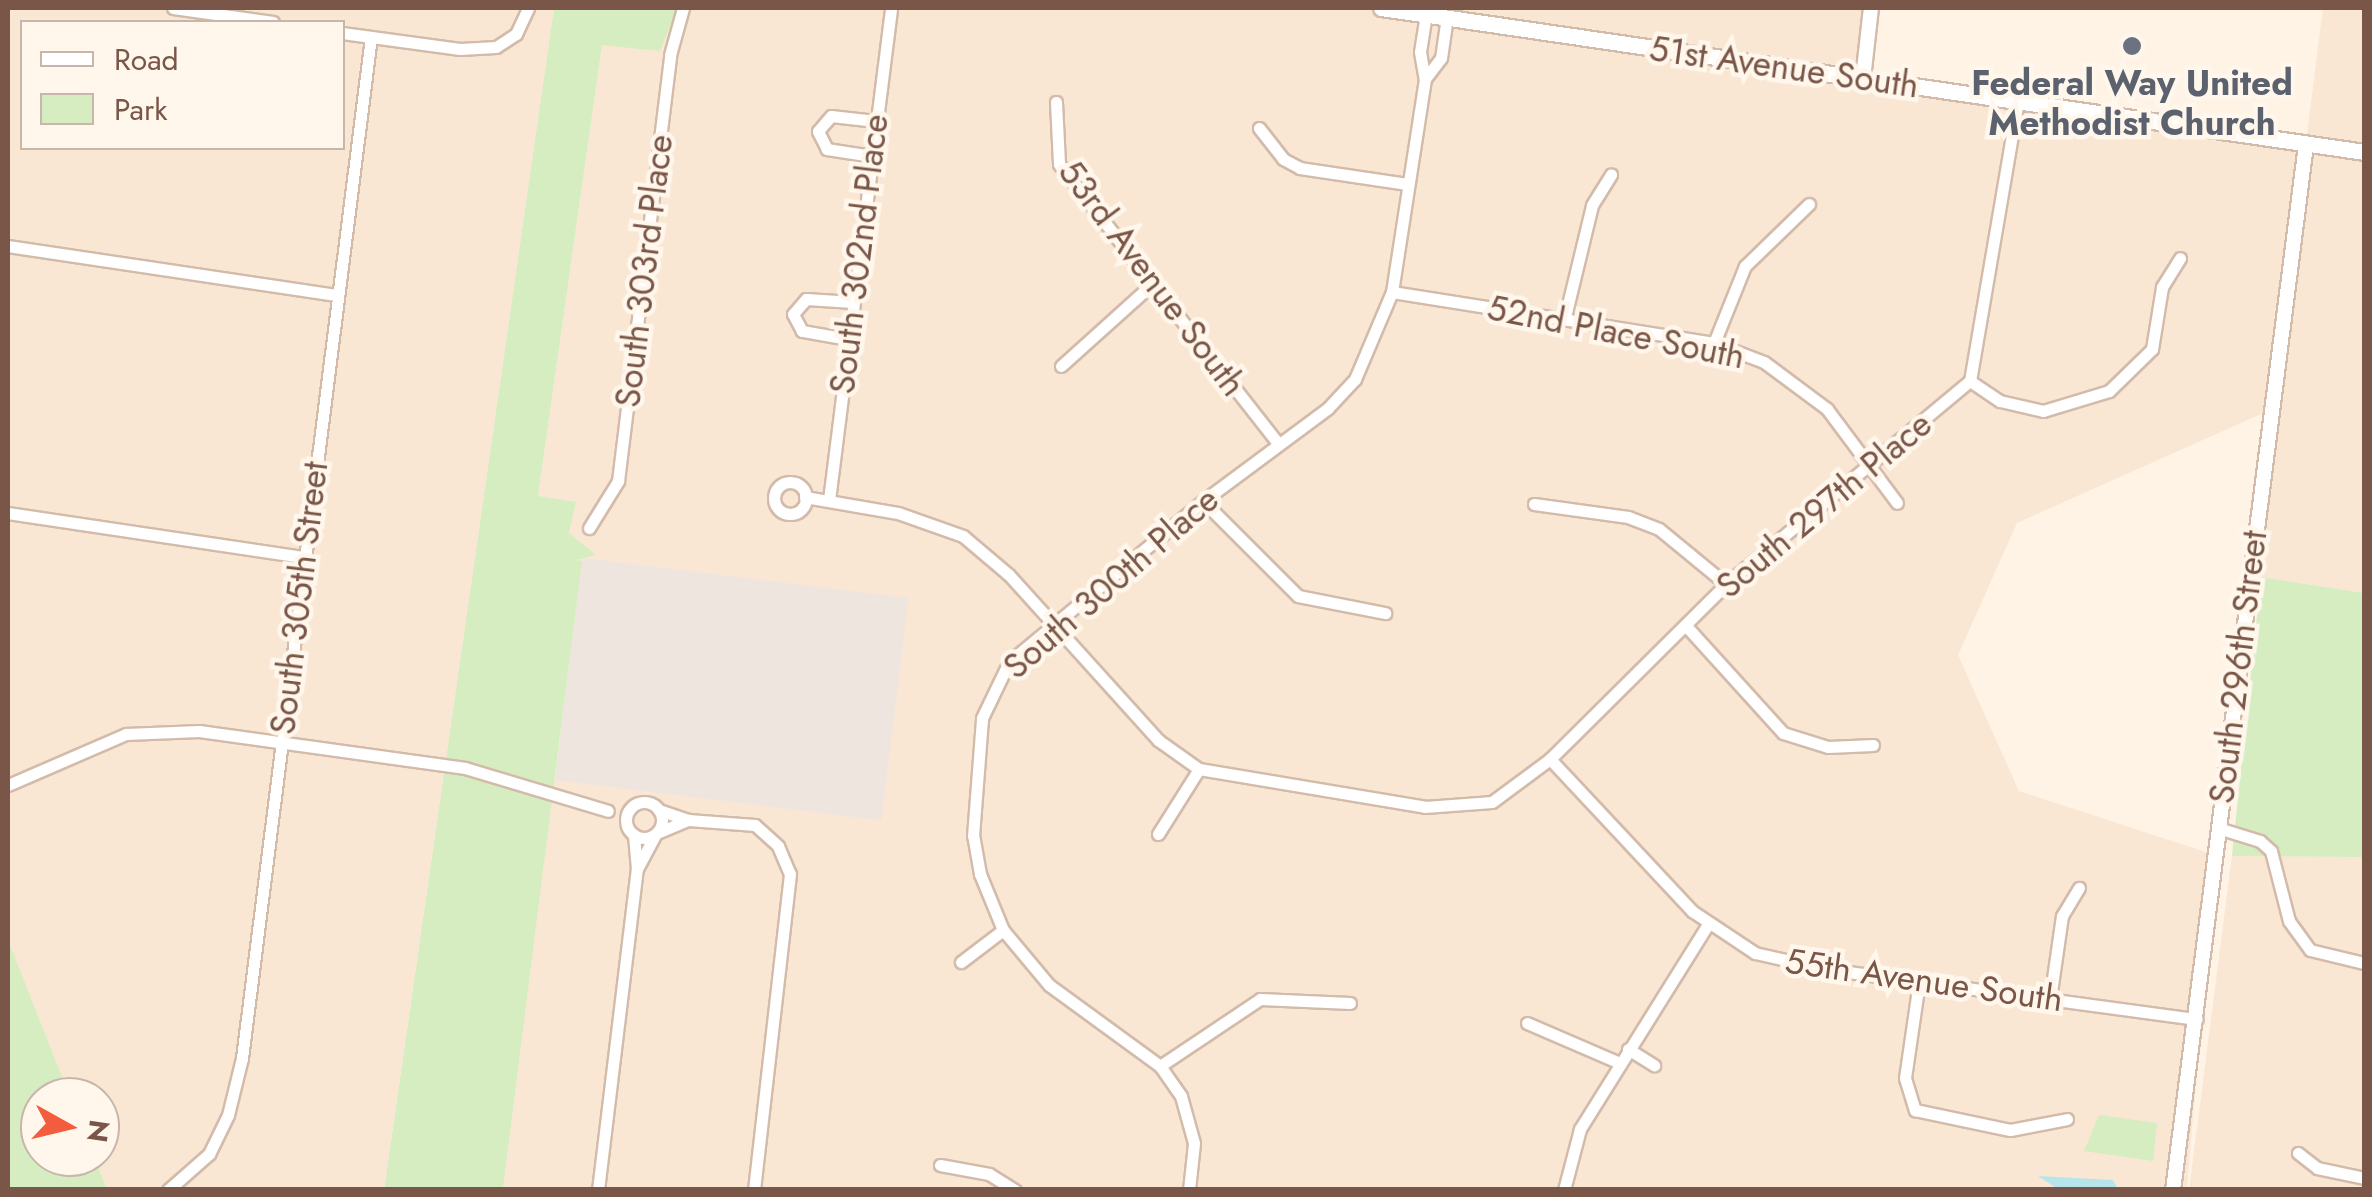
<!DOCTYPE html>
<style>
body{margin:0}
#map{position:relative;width:2372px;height:1197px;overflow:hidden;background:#fef3e4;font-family:Jost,sans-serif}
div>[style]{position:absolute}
.residential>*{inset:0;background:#f9e7d4}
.industrial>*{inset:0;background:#ede5de;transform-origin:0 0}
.green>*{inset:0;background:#d5edc0}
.water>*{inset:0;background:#b6e5ea}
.roads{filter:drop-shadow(2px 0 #d3bbab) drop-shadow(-2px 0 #d3bbab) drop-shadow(0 2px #d3bbab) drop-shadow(0 -2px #d3bbab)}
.minor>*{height:11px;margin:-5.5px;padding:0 5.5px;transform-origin:5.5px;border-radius:5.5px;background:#fff}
.minor>.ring{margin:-5.5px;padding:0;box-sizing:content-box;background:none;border:11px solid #fff;border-radius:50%}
.tertiary>*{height:14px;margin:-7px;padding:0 7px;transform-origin:7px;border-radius:7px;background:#fff}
.secondary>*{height:15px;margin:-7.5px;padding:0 7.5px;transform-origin:7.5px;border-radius:7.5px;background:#fff}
.dots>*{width:28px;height:28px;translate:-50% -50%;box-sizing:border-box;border:5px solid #fff6ec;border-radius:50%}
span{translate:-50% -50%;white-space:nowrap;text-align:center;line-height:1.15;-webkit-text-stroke:9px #fff6ec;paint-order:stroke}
.street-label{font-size:35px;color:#795647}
.worship-label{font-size:35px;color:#5b616d;font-weight:700}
.frame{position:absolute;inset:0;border:10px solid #795647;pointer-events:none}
.legend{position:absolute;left:20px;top:20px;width:325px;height:130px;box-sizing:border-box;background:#fff6ec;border:2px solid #c9b6aa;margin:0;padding:12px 18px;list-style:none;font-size:30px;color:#795647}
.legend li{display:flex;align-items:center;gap:20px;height:50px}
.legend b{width:50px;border:2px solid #c9b6aa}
.north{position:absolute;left:20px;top:1077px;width:100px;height:100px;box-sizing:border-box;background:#fff6ec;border:2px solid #c9b6aa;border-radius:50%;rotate:98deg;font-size:28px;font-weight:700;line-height:40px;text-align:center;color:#795647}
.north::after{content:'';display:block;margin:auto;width:35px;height:45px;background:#f35d3e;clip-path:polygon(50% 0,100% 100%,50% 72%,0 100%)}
</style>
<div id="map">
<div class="residential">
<i style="clip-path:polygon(evenodd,8px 8px,554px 8px,384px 1189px,107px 1189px,94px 1157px,100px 1157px,100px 1097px,70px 1097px,8px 942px,8px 8px,22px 22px,342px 22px,342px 148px,22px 148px,22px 22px)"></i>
<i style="clip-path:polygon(676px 8px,1871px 8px,1863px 78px,2306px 143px,2323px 8px,2364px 8px,2364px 593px,2261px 577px,2301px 191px,2270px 410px,2017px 523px,1958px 655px,2019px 791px,2215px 855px,2187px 1189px,503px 1189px,554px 780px,880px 820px,907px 599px,570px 560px,513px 494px,538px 496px,602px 44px)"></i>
<i style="clip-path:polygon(2232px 856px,2364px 857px,2364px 1189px,2189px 1190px)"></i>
</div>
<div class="industrial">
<i style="left:582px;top:558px;width:329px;height:224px;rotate:7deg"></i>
</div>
<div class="green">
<i style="clip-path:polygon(554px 8px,677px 8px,660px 51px,602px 45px,538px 496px,576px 502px,569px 533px,596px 555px,575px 560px,582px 561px,503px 1189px,384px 1190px)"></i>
<i style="clip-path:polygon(2261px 577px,2364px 593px,2364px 857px,2232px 856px)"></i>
<i style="clip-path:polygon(8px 940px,70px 1097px,40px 1097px,40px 1157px,94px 1157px,107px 1189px,8px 1189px)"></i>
<i style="clip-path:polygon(2099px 1115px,2157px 1123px,2153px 1161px,2084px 1151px)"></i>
</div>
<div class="water">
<i style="clip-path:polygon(2038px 1176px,2113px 1180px,2117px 1188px,2058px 1189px)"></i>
</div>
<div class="roads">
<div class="minor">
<i style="left:173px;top:8px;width:101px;rotate:8deg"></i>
<i style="left:1426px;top:14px;width:38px;rotate:99deg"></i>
<i style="left:1420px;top:52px;width:27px;rotate:80deg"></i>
<i style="left:1425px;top:79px;width:26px;rotate:-53deg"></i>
<i style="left:1441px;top:58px;width:41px;rotate:-81.7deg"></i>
<i style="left:342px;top:33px;width:119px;rotate:7.7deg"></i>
<i style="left:460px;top:49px;width:36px;rotate:-3deg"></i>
<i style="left:496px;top:47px;width:24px;rotate:-33deg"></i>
<i style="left:516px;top:34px;width:29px;rotate:-65deg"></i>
<i style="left:1056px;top:102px;width:62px;rotate:87.2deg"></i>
<i style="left:1059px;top:164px;width:355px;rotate:51.9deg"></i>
<i style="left:1259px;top:128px;width:39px;rotate:52deg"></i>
<i style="left:1283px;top:159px;width:19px;rotate:28deg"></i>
<i style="left:1300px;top:168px;width:108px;rotate:8.5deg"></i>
<i style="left:872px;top:156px;width:46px;rotate:-171.2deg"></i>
<i style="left:827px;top:149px;width:20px;rotate:-117deg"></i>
<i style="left:818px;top:131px;width:20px;rotate:-49deg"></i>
<i style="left:831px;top:116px;width:45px;rotate:6.3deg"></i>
<i style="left:8px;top:246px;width:333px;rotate:8.5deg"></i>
<i style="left:1392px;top:292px;width:326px;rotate:9deg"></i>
<i style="left:1714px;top:343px;width:53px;rotate:20.8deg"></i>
<i style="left:1764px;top:362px;width:79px;rotate:36.7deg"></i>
<i style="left:1827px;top:409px;width:117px;rotate:53.3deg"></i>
<i style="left:1565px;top:317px;width:115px;rotate:-76.4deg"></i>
<i style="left:1592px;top:205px;width:36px;rotate:-58deg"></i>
<i style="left:848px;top:339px;width:47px;rotate:-170.1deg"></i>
<i style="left:802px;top:331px;width:19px;rotate:-118deg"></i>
<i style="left:793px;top:314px;width:20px;rotate:-49deg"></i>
<i style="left:806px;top:299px;width:47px;rotate:3.7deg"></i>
<i style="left:1714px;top:343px;width:83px;rotate:-68.1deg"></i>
<i style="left:1745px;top:266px;width:89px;rotate:-44.1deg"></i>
<i style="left:1061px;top:366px;width:122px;rotate:-42deg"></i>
<i style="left:1970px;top:381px;width:36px;rotate:34deg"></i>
<i style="left:2000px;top:401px;width:44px;rotate:13.1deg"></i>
<i style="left:2043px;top:411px;width:69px;rotate:-16.9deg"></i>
<i style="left:2109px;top:391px;width:60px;rotate:-44.3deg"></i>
<i style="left:2152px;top:349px;width:63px;rotate:-80.8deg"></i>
<i style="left:2162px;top:287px;width:34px;rotate:-58deg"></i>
<i class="ring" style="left:774px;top:482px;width:21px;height:21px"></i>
<i style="left:805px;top:497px;width:94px;rotate:9.8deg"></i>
<i style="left:898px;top:513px;width:69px;rotate:19.5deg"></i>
<i style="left:963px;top:536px;width:60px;rotate:40.3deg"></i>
<i style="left:1009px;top:575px;width:222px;rotate:47.9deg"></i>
<i style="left:1158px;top:740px;width:50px;rotate:35.3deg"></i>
<i style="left:1199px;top:769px;width:229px;rotate:9.5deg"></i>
<i style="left:1425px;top:807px;width:67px;rotate:-4.3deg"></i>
<i style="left:1492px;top:802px;width:72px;rotate:-36.6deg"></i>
<i style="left:1550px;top:759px;width:248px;rotate:-44.8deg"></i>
<i style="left:1726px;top:584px;width:317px;rotate:-39.8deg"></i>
<i style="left:1970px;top:381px;width:284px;rotate:-80.3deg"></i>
<i style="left:829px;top:500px;width:496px;rotate:-82.8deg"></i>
<i style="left:1203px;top:501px;width:134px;rotate:45deg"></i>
<i style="left:1298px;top:596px;width:89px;rotate:11.1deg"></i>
<i style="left:1534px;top:504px;width:95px;rotate:7.9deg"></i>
<i style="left:1628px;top:517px;width:33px;rotate:21deg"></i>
<i style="left:1659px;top:529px;width:87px;rotate:39.4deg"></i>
<i style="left:8px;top:513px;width:296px;rotate:8.5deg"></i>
<i style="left:589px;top:528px;width:55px;rotate:-58.3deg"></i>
<i style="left:618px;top:481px;width:429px;rotate:-83deg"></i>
<i style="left:670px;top:55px;width:49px;rotate:-74.5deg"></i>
<i style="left:1687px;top:627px;width:143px;rotate:47.8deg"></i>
<i style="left:1783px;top:733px;width:47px;rotate:17.3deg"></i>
<i style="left:1828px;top:747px;width:45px;rotate:-2.5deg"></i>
<i style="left:1550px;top:759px;width:208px;rotate:46.9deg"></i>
<i style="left:1692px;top:911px;width:76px;rotate:33.7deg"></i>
<i style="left:1755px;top:953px;width:73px;rotate:12.7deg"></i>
<i style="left:1826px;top:969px;width:374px;rotate:7.7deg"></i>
<i style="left:8px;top:785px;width:129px;rotate:-23.4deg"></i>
<i style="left:126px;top:734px;width:73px;rotate:-2.4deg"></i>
<i style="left:199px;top:731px;width:269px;rotate:7.9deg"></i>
<i style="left:465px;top:768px;width:149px;rotate:16.7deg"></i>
<i class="ring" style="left:626px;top:802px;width:25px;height:25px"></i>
<i style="left:688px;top:820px;width:67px;rotate:4.3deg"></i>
<i style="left:755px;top:825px;width:31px;rotate:42deg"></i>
<i style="left:778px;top:846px;width:30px;rotate:67deg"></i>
<i style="left:790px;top:874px;width:318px;rotate:96.5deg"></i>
<i style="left:2218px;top:828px;width:44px;rotate:17.2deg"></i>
<i style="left:2260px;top:841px;width:15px;rotate:42deg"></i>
<i style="left:2271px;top:851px;width:72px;rotate:75.6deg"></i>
<i style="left:2289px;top:921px;width:36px;rotate:54deg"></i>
<i style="left:2310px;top:950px;width:56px;rotate:13.5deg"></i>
<i style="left:657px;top:833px;width:34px;rotate:-23deg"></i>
<i style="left:688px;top:820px;width:31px;rotate:-161deg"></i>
<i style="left:1158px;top:834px;width:77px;rotate:-57.8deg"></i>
<i style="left:634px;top:835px;width:34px;rotate:85deg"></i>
<i style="left:637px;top:869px;width:38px;rotate:-62deg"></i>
<i style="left:961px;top:962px;width:53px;rotate:-37.3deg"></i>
<i style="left:1919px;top:982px;width:97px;rotate:98.3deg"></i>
<i style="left:1905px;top:1078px;width:34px;rotate:73deg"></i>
<i style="left:1915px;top:1110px;width:97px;rotate:11.9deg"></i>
<i style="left:2010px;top:1130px;width:58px;rotate:-10.9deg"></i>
<i style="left:2050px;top:999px;width:84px;rotate:-81.8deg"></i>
<i style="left:2062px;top:916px;width:33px;rotate:-59deg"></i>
<i style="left:1527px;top:1023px;width:101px;rotate:23.3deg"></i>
<i style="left:1628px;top:1049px;width:31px;rotate:32deg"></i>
<i style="left:1160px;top:1066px;width:120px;rotate:-33.8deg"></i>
<i style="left:1260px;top:999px;width:90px;rotate:2.5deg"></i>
<i style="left:2298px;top:1153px;width:24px;rotate:38deg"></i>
<i style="left:2317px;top:1168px;width:48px;rotate:12deg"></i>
<i style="left:940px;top:1165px;width:50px;rotate:10.4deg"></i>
<i style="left:989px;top:1174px;width:31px;rotate:32deg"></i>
<i style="left:168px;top:1190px;width:55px;rotate:-41.3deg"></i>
<i style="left:209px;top:1154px;width:43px;rotate:-64deg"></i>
<i style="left:228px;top:1115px;width:59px;rotate:-76.2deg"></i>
<i style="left:242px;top:1058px;width:1029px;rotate:-82.8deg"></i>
<i style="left:598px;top:1190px;width:323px;rotate:-83.1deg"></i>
<i style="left:1189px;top:1190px;width:47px;rotate:-83.9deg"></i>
<i style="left:1194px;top:1143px;width:49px;rotate:-105.5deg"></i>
<i style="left:1181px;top:1096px;width:37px;rotate:-125deg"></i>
<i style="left:1160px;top:1066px;width:137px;rotate:-143.9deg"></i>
<i style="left:1049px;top:985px;width:72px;rotate:-129.9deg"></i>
<i style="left:1003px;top:930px;width:61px;rotate:-112.3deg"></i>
<i style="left:980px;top:874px;width:39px;rotate:-100deg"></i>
<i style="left:973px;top:836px;width:118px;rotate:-85.6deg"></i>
<i style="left:982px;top:718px;width:62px;rotate:-64.3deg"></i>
<i style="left:1009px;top:662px;width:252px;rotate:-39.7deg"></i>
<i style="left:1203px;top:501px;width:156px;rotate:-36.6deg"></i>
<i style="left:1328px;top:408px;width:40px;rotate:-47deg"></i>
<i style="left:1355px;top:379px;width:95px;rotate:-67deg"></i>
<i style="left:1392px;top:292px;width:216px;rotate:-81.2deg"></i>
<i style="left:1564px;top:1190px;width:63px;rotate:-75.3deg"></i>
<i style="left:1580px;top:1129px;width:242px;rotate:-58deg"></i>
</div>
<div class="tertiary">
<i style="left:1863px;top:79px;width:71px;rotate:-83.6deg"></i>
<i style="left:2173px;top:1190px;width:1054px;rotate:-82.75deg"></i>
</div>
<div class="secondary">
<i style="left:1381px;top:8px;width:993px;rotate:8.33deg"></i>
</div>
</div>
<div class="dots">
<i style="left:2132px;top:46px;background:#6b7280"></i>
</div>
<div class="street-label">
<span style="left:1784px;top:67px;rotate:8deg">51st Avenue South</span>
<span style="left:859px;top:254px;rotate:-83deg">South 302nd Place</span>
<span style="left:644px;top:271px;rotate:-83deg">South 303rd Place</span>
<span style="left:1152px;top:278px;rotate:53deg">53rd Avenue South</span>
<span style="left:1616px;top:332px;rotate:11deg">52nd Place South</span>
<span style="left:1824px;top:505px;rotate:-40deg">South 297th Place</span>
<span style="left:1111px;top:583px;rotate:-41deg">South 300th Place</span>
<span style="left:299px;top:598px;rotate:-83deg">South 305th Street</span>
<span style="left:2238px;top:667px;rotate:-83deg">South 296th Street</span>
<span style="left:1924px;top:980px;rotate:8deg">55th Avenue South</span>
</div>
<div class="worship-label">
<span style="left:2132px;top:103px">Federal Way United<br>Methodist Church</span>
</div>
<div class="frame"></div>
<ul class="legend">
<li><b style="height:12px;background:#fff"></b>Road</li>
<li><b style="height:28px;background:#d5edc0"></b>Park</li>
</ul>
<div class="north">N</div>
</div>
